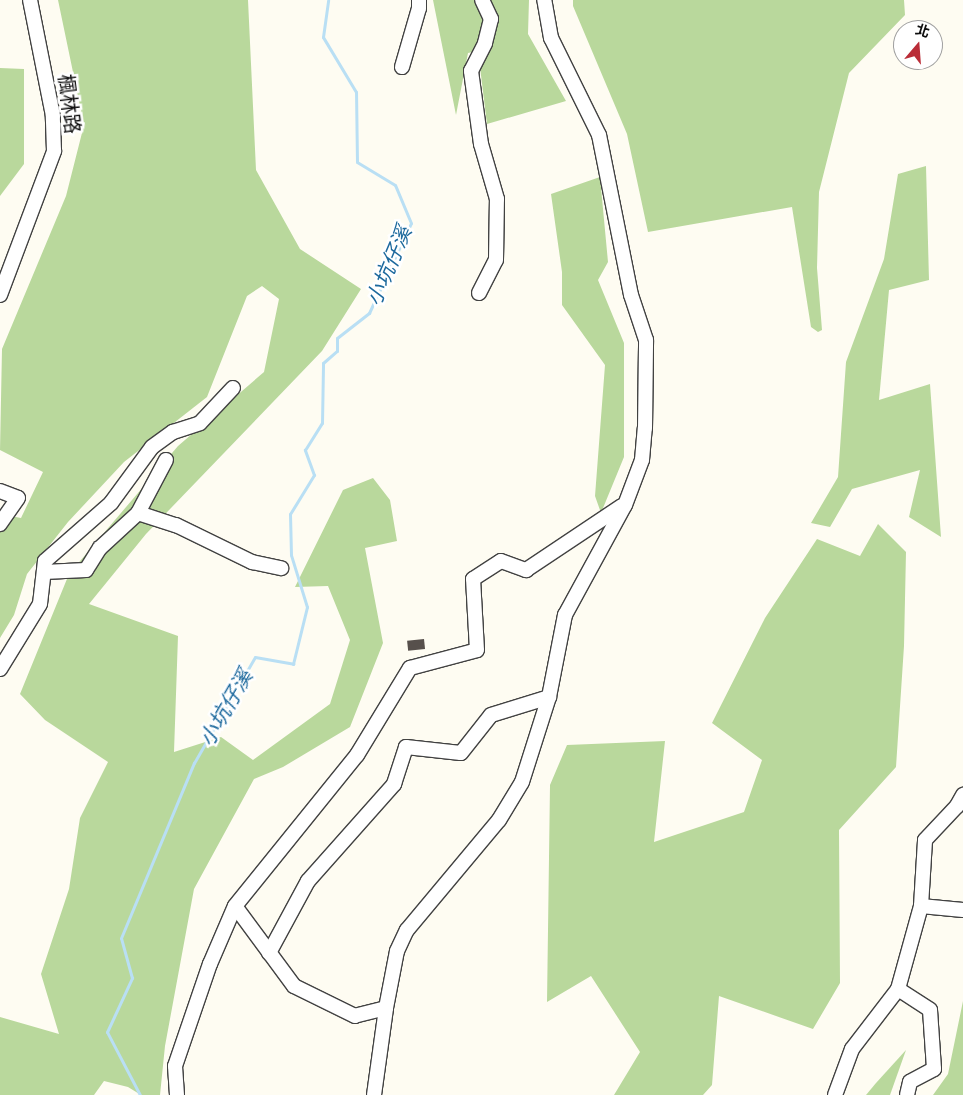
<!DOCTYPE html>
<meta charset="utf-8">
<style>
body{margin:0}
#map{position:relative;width:963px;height:1095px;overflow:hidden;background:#fefcf2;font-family:"Zilla Slab","Noto Sans TC",serif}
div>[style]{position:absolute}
.forest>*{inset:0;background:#b9d89c}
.stream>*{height:3px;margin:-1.5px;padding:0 1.5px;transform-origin:1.5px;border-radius:1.5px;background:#b9dff4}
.building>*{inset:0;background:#57504c;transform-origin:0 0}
.roads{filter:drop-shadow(1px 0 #424242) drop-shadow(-1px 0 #424242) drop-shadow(0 1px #424242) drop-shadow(0 -1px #424242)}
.minor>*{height:14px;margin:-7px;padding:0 7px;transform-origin:7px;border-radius:7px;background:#fff}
span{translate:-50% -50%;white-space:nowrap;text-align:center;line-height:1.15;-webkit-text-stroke:5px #fff;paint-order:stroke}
.street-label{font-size:20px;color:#0f0f0f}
.water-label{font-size:21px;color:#1d699d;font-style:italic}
.north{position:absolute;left:893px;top:20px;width:50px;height:50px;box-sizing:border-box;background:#fff;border:1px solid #9f9f9f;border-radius:50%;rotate:18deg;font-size:14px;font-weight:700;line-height:20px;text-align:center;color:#0f0f0f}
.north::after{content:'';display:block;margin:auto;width:18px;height:22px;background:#ba2c37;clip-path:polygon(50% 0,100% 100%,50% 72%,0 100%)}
</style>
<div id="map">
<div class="forest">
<i style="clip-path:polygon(58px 0,248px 0,256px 170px,300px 249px,361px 289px,322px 351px,146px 534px,89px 604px,178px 636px,174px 752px,221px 737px,253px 760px,330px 704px,350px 640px,328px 586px,295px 587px,343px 490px,373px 478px,390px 500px,397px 541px,365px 548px,383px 643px,350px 727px,283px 767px,254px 779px,194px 889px,165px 1046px,160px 1095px,141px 1095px,128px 1087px,104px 1081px,94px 1095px,0 1095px,0 1017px,59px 1034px,41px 974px,69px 889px,80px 818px,108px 762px,45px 720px,20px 694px,69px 574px,178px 446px,264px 372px,279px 299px,262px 286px,247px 296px,207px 397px,124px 462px,68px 522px,27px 574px,14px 615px,0 638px,0 514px,21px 518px,43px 472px,0 450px,2px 349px,66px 196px,84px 125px)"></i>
<i style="clip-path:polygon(433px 0,529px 0,528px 34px,566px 101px,487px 124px,478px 51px,468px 53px,456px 115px)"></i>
<i style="clip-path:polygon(573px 0,904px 0,905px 15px,849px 73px,819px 192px,817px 268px,822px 330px,818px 332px,811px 327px,792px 207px,648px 232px,627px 134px,573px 6px)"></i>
<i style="clip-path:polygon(0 68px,24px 69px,24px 164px,0 196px)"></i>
<i style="clip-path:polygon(926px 166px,929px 280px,889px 290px,879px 400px,930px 384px,941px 537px,909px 517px,920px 470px,852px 489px,830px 527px,811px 523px,838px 477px,846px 362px,884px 259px,898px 174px)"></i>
<i style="clip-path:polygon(600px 177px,608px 262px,598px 280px,624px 343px,624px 457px,601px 513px,595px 496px,605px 365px,562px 305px,562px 272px,551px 194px)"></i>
<i style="clip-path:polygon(878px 524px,906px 552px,904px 646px,896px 767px,839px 830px,840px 983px,813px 1029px,719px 996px,712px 1085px,703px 1095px,614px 1095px,640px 1052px,591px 976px,547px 1002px,550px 785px,567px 745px,665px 741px,654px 842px,744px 812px,762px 760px,712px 723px,765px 618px,817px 539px,860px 556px)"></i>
<i style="clip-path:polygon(963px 1001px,963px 1095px,933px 1095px,948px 1074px)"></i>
<i style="clip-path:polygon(906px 1050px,890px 1095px,866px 1095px,876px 1083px)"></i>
</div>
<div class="stream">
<i style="left:140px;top:1095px;width:71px;rotate:-117.6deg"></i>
<i style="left:107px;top:1032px;width:60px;rotate:-65.2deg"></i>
<i style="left:132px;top:978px;width:41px;rotate:-105.4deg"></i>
<i style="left:121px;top:938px;width:190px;rotate:-67.4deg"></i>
<i style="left:194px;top:763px;width:122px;rotate:-60.1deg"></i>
<i style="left:255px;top:657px;width:39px;rotate:10deg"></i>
<i style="left:293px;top:664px;width:59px;rotate:-76.2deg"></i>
<i style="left:307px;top:607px;width:54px;rotate:-107.1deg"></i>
<i style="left:291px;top:555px;width:41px;rotate:-91.4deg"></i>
<i style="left:290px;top:514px;width:46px;rotate:-58.4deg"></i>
<i style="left:314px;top:475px;width:27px;rotate:-110deg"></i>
<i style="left:305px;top:450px;width:32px;rotate:-58deg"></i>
<i style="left:322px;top:423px;width:60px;rotate:-89deg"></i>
<i style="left:323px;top:363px;width:18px;rotate:-41deg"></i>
<i style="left:337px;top:351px;width:13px;rotate:-90deg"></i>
<i style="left:337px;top:338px;width:41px;rotate:-38deg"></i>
<i style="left:369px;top:313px;width:99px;rotate:-65deg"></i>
<i style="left:411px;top:223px;width:41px;rotate:-112.8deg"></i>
<i style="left:395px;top:185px;width:44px;rotate:-148.8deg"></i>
<i style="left:357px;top:162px;width:70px;rotate:-90.8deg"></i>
<i style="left:356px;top:92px;width:64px;rotate:-121deg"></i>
<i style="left:323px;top:37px;width:37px;rotate:-82deg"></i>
</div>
<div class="building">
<i style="left:424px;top:639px;width:10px;height:17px;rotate:84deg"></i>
</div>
<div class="roads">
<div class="minor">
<i style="left:402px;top:67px;width:61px;rotate:-73.9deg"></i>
<i style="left:419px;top:8px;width:8px;rotate:-90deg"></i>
<i style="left:479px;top:293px;width:37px;rotate:-63deg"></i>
<i style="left:496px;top:260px;width:61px;rotate:-89.1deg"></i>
<i style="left:497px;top:199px;width:57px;rotate:-106.2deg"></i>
<i style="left:481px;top:144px;width:74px;rotate:-97.8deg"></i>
<i style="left:471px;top:71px;width:31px;rotate:-63deg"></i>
<i style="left:485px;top:43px;width:25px;rotate:-76deg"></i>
<i style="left:491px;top:19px;width:21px;rotate:-115deg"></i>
<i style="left:0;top:295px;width:154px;rotate:-69.4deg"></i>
<i style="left:54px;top:151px;width:35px;rotate:-92deg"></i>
<i style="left:53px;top:116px;width:118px;rotate:-101.2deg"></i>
<i style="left:0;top:491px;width:19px;rotate:21deg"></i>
<i style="left:18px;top:498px;width:32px;rotate:125deg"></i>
<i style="left:138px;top:513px;width:40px;rotate:18deg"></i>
<i style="left:176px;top:525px;width:85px;rotate:26deg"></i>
<i style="left:252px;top:562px;width:30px;rotate:12deg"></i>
<i style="left:44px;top:572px;width:42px;rotate:-2.7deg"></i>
<i style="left:86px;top:570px;width:26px;rotate:-58deg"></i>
<i style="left:100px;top:548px;width:52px;rotate:-42.6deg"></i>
<i style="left:138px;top:513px;width:60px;rotate:-62.2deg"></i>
<i style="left:0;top:669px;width:76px;rotate:-58.4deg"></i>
<i style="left:40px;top:604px;width:43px;rotate:-83.4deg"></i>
<i style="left:45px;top:561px;width:88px;rotate:-41.3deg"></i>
<i style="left:111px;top:503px;width:69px;rotate:-53.8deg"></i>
<i style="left:152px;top:447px;width:26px;rotate:-36deg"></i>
<i style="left:173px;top:432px;width:28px;rotate:-18deg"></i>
<i style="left:200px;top:423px;width:48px;rotate:-46.7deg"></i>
<i style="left:921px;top:906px;width:42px;rotate:5.4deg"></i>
<i style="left:269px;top:953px;width:82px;rotate:-61.6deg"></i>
<i style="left:308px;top:881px;width:130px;rotate:-48.4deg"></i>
<i style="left:394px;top:784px;width:39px;rotate:-72deg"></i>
<i style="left:406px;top:747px;width:55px;rotate:6.2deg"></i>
<i style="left:461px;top:753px;width:48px;rotate:-51.7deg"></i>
<i style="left:491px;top:715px;width:61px;rotate:-17.2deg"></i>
<i style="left:898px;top:989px;width:38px;rotate:33deg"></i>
<i style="left:930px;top:1010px;width:59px;rotate:86.1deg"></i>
<i style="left:934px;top:1069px;width:27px;rotate:152deg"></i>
<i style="left:910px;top:1082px;width:13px;rotate:103deg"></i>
<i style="left:386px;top:1008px;width:32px;rotate:166deg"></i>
<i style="left:355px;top:1016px;width:68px;rotate:-153.8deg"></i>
<i style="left:294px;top:986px;width:99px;rotate:-126.4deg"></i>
<i style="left:235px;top:906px;width:194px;rotate:-51.1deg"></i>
<i style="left:357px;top:755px;width:102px;rotate:-58.7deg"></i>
<i style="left:410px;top:668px;width:69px;rotate:-15deg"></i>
<i style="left:477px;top:650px;width:71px;rotate:-93.2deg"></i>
<i style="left:473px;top:579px;width:33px;rotate:-33deg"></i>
<i style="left:501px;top:561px;width:27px;rotate:20deg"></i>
<i style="left:526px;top:570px;width:115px;rotate:-33.7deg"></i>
<i style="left:177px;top:1095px;width:29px;rotate:-94deg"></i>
<i style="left:175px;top:1066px;width:108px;rotate:-71.1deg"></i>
<i style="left:210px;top:964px;width:63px;rotate:-66.7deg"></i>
<i style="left:374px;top:1095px;width:88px;rotate:-82.1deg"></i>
<i style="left:386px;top:1008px;width:58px;rotate:-79.1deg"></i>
<i style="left:397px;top:951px;width:23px;rotate:-65deg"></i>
<i style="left:407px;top:930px;width:143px;rotate:-50.1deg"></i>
<i style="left:499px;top:820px;width:44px;rotate:-58.8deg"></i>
<i style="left:522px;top:782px;width:89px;rotate:-72.4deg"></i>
<i style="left:549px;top:697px;width:84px;rotate:-79deg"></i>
<i style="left:565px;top:615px;width:125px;rotate:-61.4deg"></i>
<i style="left:625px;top:505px;width:48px;rotate:-69.3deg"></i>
<i style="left:642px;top:460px;width:32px;rotate:-85deg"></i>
<i style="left:645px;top:428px;width:88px;rotate:-89.3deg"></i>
<i style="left:646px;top:340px;width:47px;rotate:-108.4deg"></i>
<i style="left:631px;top:295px;width:163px;rotate:-101.3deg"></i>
<i style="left:599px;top:135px;width:108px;rotate:-116.3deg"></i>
<i style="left:551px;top:38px;width:39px;rotate:-100deg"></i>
<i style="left:835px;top:1095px;width:49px;rotate:-69.7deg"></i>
<i style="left:852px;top:1049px;width:76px;rotate:-52.5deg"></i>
<i style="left:898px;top:989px;width:86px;rotate:-74.5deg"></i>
<i style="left:921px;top:906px;width:66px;rotate:-86.5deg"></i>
<i style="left:925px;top:840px;width:47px;rotate:-46.7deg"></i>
<i style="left:957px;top:806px;width:13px;rotate:-61deg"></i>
</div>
</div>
<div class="street-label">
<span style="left:69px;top:104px;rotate:83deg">楓林路</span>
</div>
<div class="water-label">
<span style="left:389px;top:266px;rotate:-67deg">小坑仔溪</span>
<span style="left:226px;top:708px;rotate:-60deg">小坑仔溪</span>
</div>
<div class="north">北</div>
</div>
